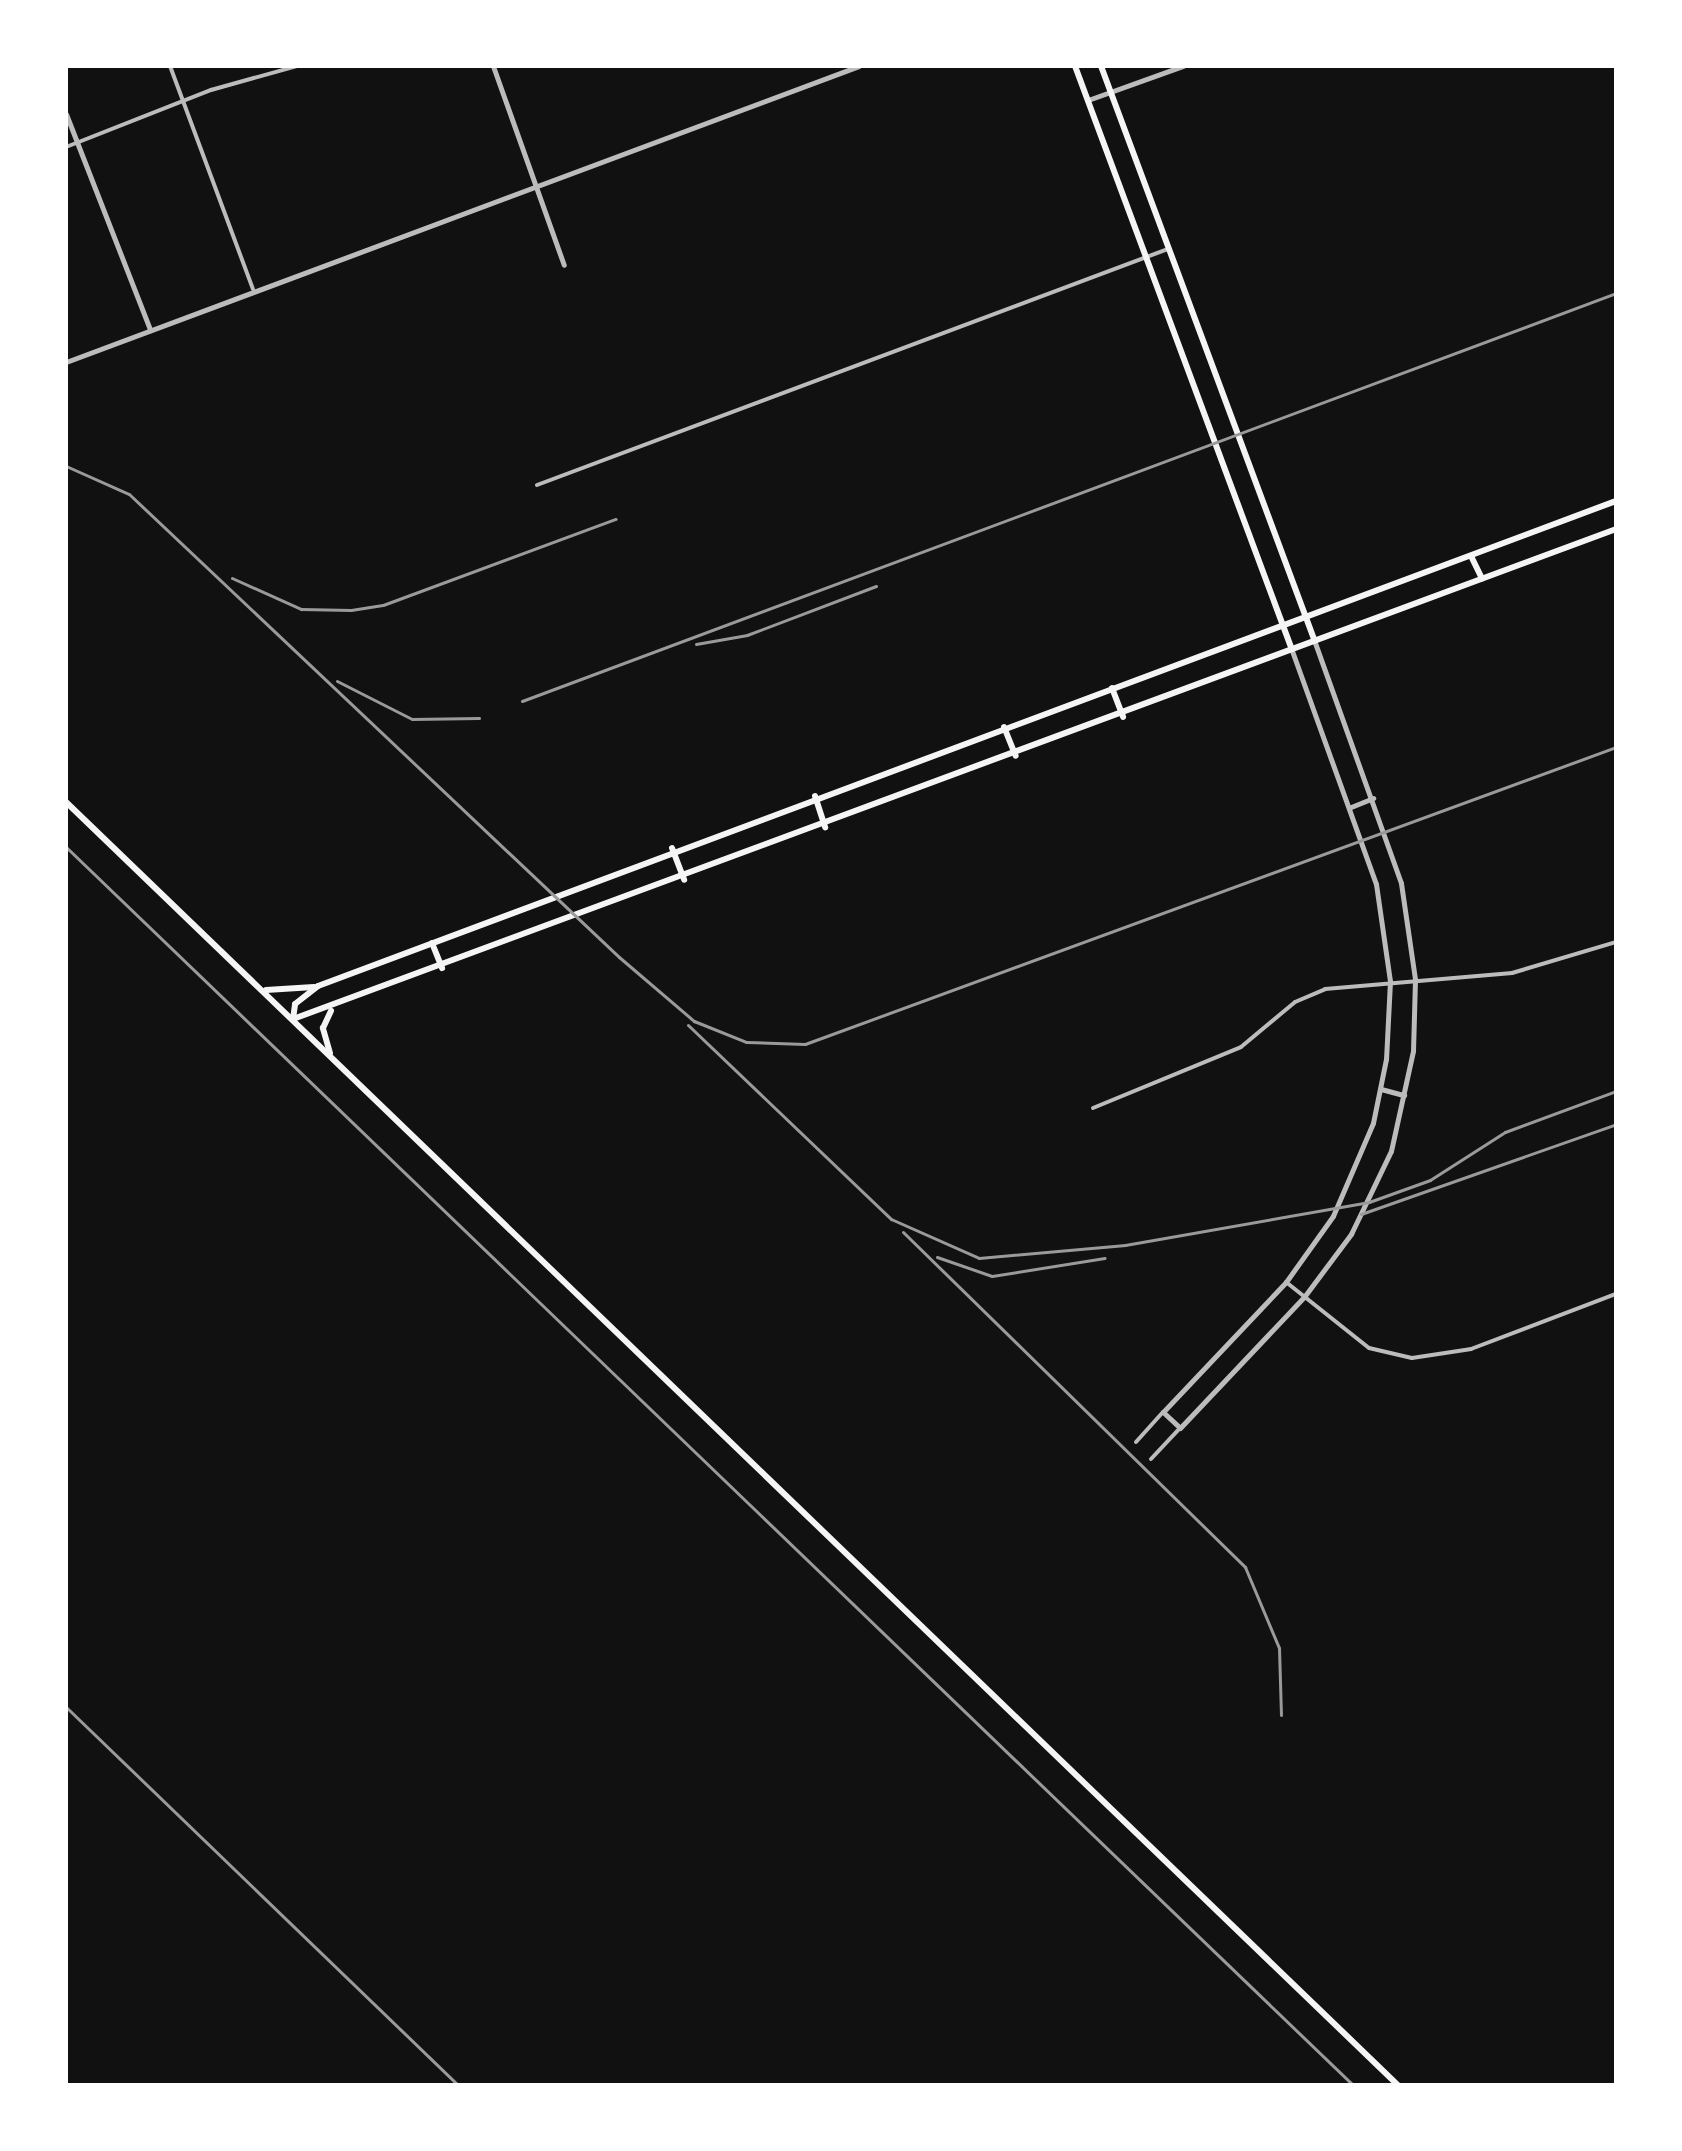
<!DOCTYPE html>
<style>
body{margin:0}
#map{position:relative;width:1682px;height:2151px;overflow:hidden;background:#111;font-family:Spectral,serif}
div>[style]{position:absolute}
.minor>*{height:4px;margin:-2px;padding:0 2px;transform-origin:2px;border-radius:2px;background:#bcbcbc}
.tertiary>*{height:5px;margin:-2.5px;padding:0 2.5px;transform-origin:2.5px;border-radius:2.5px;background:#bcbcbc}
.secondary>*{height:6px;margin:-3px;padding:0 3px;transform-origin:3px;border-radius:3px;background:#f5f5f5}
.rail>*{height:3px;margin:-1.5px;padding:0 1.5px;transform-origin:1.5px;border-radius:1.5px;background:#9a9a9a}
span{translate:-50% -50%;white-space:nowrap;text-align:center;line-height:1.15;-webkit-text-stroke:7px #fff;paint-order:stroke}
.frame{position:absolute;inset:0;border:68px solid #fff;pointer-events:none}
</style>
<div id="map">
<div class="minor">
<i style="left:170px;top:66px;width:238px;rotate:69.6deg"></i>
<i style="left:66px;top:147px;width:156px;rotate:-21.5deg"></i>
<i style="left:211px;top:90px;width:89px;rotate:-15.6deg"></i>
<i style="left:537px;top:485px;width:674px;rotate:-20.51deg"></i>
<i style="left:1093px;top:1108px;width:160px;rotate:-22.4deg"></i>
<i style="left:1241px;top:1047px;width:70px;rotate:-39.8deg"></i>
<i style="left:1295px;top:1002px;width:33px;rotate:-23deg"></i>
<i style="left:1325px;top:989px;width:188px;rotate:-4.9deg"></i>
<i style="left:1512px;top:973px;width:109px;rotate:-16.6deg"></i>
<i style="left:1286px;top:1282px;width:106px;rotate:38.5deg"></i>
<i style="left:1369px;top:1348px;width:44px;rotate:13.1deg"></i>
<i style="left:1412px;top:1358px;width:60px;rotate:-8.7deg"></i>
<i style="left:1471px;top:1349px;width:155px;rotate:-20.8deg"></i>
<i style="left:1136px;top:1442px;width:40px;rotate:-48deg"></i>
<i style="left:1151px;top:1459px;width:41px;rotate:-47deg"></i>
</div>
<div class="tertiary">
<i style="left:493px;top:66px;width:211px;rotate:70.4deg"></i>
<i style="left:1088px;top:100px;width:101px;rotate:-19.7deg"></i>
<i style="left:66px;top:114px;width:232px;rotate:68.7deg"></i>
<i style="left:66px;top:362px;width:846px;rotate:-20.47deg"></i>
<i style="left:1291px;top:648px;width:251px;rotate:70.2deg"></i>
<i style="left:1376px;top:884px;width:98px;rotate:81.8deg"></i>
<i style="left:1390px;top:981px;width:78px;rotate:92.9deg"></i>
<i style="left:1386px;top:1059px;width:65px;rotate:101.5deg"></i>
<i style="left:1373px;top:1123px;width:101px;rotate:113.3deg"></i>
<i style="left:1333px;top:1216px;width:81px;rotate:125.5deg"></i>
<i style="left:1286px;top:1282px;width:179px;rotate:133.4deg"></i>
<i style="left:1163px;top:1412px;width:23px;rotate:43deg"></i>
<i style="left:1180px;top:1428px;width:180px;rotate:-46.6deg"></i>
<i style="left:1304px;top:1297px;width:79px;rotate:-53.3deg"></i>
<i style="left:1351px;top:1234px;width:92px;rotate:-64.3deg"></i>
<i style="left:1391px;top:1151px;width:102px;rotate:-77.6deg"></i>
<i style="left:1413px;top:1051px;width:72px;rotate:-88.4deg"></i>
<i style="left:1415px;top:979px;width:97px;rotate:-98.3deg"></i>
<i style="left:1401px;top:883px;width:258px;rotate:-109.7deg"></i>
<i style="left:1351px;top:807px;width:24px;rotate:-22deg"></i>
<i style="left:1381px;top:1089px;width:24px;rotate:15deg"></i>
</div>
<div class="secondary">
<i style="left:1075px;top:66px;width:620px;rotate:69.61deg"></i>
<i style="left:1101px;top:66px;width:611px;rotate:69.61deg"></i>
<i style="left:1471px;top:556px;width:25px;rotate:64deg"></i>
<i style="left:1112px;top:688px;width:31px;rotate:69deg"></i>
<i style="left:1004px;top:727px;width:31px;rotate:68deg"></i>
<i style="left:815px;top:796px;width:33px;rotate:72deg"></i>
<i style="left:66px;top:802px;width:1849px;rotate:43.93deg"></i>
<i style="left:672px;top:848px;width:34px;rotate:69deg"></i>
<i style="left:432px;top:943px;width:27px;rotate:68deg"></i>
<i style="left:266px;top:990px;width:48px;rotate:-3.6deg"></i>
<i style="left:293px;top:1019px;width:15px;rotate:-82deg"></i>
<i style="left:295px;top:1004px;width:29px;rotate:-38deg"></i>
<i style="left:318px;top:986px;width:1386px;rotate:-20.49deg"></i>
<i style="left:293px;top:1019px;width:1411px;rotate:-20.32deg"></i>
<i style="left:330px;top:1053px;width:26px;rotate:-106deg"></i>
<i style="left:323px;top:1028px;width:19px;rotate:-65deg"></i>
</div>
<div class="rail">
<i style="left:66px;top:466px;width:69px;rotate:24deg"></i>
<i style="left:129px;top:494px;width:674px;rotate:43.38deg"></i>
<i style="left:619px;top:957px;width:99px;rotate:40.5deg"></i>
<i style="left:694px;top:1021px;width:56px;rotate:22deg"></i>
<i style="left:746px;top:1042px;width:59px;rotate:1.9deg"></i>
<i style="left:805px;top:1044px;width:864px;rotate:-20.11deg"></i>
<i style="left:232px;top:578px;width:76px;rotate:24.2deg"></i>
<i style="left:301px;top:609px;width:50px;rotate:1.1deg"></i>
<i style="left:351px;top:610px;width:32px;rotate:-9deg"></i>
<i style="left:383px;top:605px;width:248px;rotate:-20.3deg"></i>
<i style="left:696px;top:644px;width:52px;rotate:-10deg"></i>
<i style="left:747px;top:635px;width:138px;rotate:-20.8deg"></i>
<i style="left:337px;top:681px;width:84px;rotate:26.9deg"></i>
<i style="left:412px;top:719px;width:67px;rotate:-0.9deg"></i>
<i style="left:522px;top:701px;width:1168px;rotate:-20.45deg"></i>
<i style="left:66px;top:847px;width:1786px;rotate:43.89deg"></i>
<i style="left:688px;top:1025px;width:281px;rotate:43.7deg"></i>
<i style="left:891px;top:1219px;width:96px;rotate:23.9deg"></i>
<i style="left:979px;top:1258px;width:147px;rotate:-5.1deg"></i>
<i style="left:1125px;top:1245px;width:248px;rotate:-10deg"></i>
<i style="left:1369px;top:1202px;width:65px;rotate:-19.8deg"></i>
<i style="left:1430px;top:1180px;width:89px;rotate:-32.6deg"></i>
<i style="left:1505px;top:1132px;width:118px;rotate:-20.3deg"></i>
<i style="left:1361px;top:1214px;width:270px;rotate:-19.4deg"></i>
<i style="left:903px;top:1232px;width:479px;rotate:44.4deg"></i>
<i style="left:1245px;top:1567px;width:88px;rotate:67.2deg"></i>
<i style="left:1279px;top:1648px;width:67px;rotate:88.3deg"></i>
<i style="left:937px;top:1257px;width:58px;rotate:19.1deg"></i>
<i style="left:992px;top:1276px;width:114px;rotate:-9.1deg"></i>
<i style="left:66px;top:1707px;width:545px;rotate:43.96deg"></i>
</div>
<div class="frame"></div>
</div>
